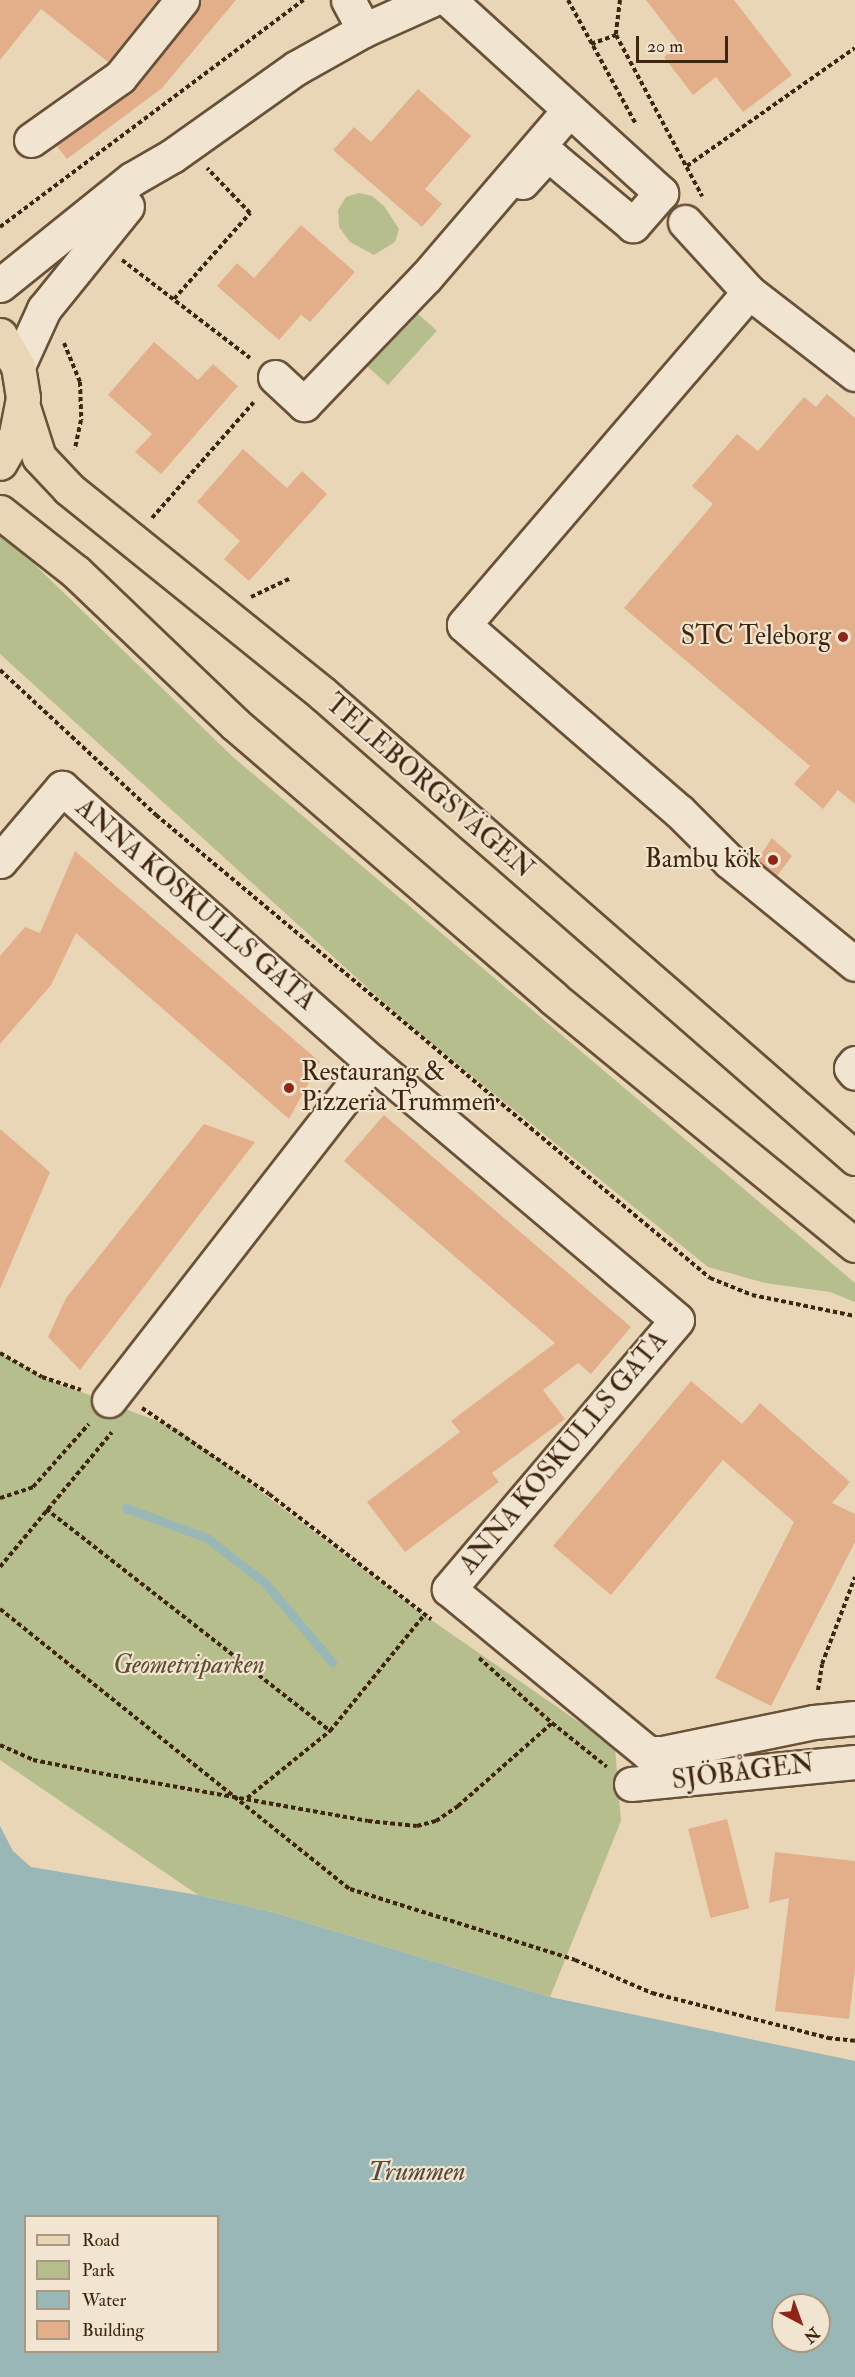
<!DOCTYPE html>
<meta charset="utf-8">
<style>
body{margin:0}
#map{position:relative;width:855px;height:2377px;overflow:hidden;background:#e9d6b7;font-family:"IM FELL Double Pica",serif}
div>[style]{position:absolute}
.green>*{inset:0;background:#b7be8e;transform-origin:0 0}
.water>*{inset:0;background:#9ab7b7}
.stream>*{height:9px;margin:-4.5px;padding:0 4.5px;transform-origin:4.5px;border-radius:4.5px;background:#9ab7b7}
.building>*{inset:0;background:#e3af8b;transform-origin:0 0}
.path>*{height:4px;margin-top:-2px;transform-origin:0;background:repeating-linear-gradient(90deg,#3e250d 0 4.5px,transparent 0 7.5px)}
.roads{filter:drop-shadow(2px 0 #695138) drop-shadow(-2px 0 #695138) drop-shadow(0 2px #695138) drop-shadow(0 -2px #695138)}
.minor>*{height:33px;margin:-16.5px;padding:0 16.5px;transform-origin:16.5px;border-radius:16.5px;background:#f1e4d0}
.major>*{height:33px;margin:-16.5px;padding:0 16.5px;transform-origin:16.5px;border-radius:16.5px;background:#e9d6b7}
.dots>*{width:16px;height:16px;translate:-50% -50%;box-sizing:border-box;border:3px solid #f1e4d0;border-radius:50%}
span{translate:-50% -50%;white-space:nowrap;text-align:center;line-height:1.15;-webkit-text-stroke:4.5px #f1e4d0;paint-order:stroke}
.poi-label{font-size:26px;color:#3e250d}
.right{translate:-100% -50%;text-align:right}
.left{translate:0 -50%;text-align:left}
.street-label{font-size:26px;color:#3e250d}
.park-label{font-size:26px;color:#5c4b2d;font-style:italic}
.water-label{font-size:27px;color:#554a38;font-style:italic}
.legend{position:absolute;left:24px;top:2215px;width:195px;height:138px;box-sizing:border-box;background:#f1e4d0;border:2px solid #a99882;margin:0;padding:8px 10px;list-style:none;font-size:18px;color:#3e250d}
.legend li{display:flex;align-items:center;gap:12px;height:30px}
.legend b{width:30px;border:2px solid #a99882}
.north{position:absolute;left:771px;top:2293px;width:60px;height:60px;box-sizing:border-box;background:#f1e4d0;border:2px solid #a99882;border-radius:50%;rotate:139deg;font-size:16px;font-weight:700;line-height:24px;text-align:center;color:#3e250d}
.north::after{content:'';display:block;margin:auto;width:21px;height:27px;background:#8f2418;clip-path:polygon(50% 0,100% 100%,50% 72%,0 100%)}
.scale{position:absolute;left:636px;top:36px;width:92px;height:27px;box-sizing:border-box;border:3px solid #3e250d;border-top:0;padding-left:8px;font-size:18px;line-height:21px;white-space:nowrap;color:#3e250d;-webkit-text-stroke:4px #f1e4d0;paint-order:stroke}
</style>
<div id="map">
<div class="green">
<i style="clip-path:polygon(359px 193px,372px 196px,384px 206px,399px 229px,395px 242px,374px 255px,350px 242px,339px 227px,338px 210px,346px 197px)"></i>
<i style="left:416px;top:312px;width:28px;height:73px;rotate:42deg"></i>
<i style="clip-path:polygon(0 536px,30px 560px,233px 757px,855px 1283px,855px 1302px,830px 1292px,765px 1283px,708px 1267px,403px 1020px,0 654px)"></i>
<i style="clip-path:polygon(0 1353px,42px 1377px,178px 1429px,424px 1615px,615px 1747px,621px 1821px,550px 1997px,272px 1912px,198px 1895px,0 1760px)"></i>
</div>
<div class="water">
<i style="clip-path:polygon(evenodd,0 1826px,13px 1851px,31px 1867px,198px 1895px,272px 1912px,550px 1997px,855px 2061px,855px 2377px,0 2377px,0 1826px,26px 2216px,218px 2216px,218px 2352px,26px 2352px,26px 2216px,0 1826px,783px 2305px,819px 2305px,819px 2341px,783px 2341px,783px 2305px)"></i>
</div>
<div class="stream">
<i style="left:126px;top:1508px;width:86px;rotate:20.3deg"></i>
<i style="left:207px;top:1538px;width:73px;rotate:37.8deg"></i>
<i style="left:265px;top:1583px;width:104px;rotate:49.7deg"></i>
</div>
<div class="building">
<i style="clip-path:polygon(0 0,158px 0,108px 62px,41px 9px,0 60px)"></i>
<i style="clip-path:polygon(200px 0,236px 0,162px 88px,67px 159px,56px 145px,134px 89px,197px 12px)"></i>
<i style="clip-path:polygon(646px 0,734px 0,792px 75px,743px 112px,716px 77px,693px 95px,664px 57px,680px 44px)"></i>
<i style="clip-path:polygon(418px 89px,471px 136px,425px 189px,442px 204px,422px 227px,333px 150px,354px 127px,371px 142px)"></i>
<i style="clip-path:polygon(301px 225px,355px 272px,310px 322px,301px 315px,279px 340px,217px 286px,237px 263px,254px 278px)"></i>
<i style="clip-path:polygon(154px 342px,198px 380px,213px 364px,238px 386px,161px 474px,135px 452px,152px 434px,108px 395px)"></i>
<i style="clip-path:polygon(827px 394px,855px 418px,855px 804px,838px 790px,823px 809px,794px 784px,810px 766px,624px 608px,713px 504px,692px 486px,737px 434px,758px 451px,804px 397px,816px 407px)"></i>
<i style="clip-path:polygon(243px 449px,287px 488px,302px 471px,327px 494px,249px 581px,224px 559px,240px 541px,197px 502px)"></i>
<i style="clip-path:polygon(772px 838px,792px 856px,777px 876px,757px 860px)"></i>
<i style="clip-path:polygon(75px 851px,320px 1062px,289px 1119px,76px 933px,51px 985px,0 1044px,0 956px,25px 927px,40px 933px)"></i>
<i style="clip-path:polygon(384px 1115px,631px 1327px,591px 1374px,578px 1363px,543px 1390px,565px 1419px,492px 1473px,499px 1482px,405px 1552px,367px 1502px,460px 1432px,451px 1421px,555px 1343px,344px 1161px)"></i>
<i style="clip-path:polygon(204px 1124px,255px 1142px,80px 1370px,48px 1337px,66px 1298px)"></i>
<i style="clip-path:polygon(0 1129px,50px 1172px,0 1289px)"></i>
<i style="clip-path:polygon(691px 1381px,742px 1424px,760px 1403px,850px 1482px,832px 1503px,855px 1514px,855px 1542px,771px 1706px,715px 1678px,794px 1522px,723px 1460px,611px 1595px,553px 1546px)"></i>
<i style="left:727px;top:1819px;width:92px;height:40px;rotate:76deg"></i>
<i style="clip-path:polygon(775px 1852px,855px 1861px,855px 1969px,849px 2019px,775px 2011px,789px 1898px,769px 1903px)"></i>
</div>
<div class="path">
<i style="left:568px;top:0;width:141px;rotate:61.3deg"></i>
<i style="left:620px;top:0;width:35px;rotate:97deg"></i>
<i style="left:616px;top:35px;width:183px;rotate:61.9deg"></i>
<i style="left:591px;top:44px;width:27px;rotate:-20deg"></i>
<i style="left:687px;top:166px;width:205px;rotate:-35.1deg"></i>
<i style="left:0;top:227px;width:379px;rotate:-36.8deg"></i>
<i style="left:122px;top:260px;width:161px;rotate:37.4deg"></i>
<i style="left:174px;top:299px;width:115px;rotate:-48.5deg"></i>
<i style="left:250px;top:213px;width:62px;rotate:-133.7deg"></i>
<i style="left:64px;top:343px;width:42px;rotate:67.7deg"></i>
<i style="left:80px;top:382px;width:38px;rotate:88deg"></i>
<i style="left:81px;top:420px;width:30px;rotate:102deg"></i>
<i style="left:152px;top:518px;width:154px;rotate:-48.7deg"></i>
<i style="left:251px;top:597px;width:44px;rotate:-25.4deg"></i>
<i style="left:0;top:670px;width:213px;rotate:42.9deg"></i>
<i style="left:156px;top:815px;width:722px;rotate:39.89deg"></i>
<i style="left:710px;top:1278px;width:45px;rotate:22deg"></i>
<i style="left:752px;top:1295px;width:105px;rotate:11.5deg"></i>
<i style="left:0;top:1353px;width:48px;rotate:29.7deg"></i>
<i style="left:42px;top:1377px;width:41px;rotate:18.4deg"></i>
<i style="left:142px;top:1408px;width:153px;rotate:34.1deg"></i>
<i style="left:269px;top:1494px;width:205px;rotate:37.7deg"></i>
<i style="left:0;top:1498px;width:35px;rotate:-18deg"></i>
<i style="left:33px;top:1487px;width:84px;rotate:-48.4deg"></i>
<i style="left:46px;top:1509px;width:360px;rotate:38deg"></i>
<i style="left:0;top:1567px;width:175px;rotate:-50.3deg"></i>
<i style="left:0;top:1609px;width:448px;rotate:38.7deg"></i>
<i style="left:350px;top:1889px;width:236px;rotate:17.5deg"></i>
<i style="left:575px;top:1960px;width:84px;rotate:23.2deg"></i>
<i style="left:652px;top:1993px;width:182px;rotate:14.3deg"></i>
<i style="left:828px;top:2038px;width:27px;rotate:6deg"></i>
<i style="left:479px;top:1658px;width:98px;rotate:41.7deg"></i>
<i style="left:818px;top:1690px;width:26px;rotate:-81deg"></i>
<i style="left:822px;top:1664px;width:93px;rotate:-69.2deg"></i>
<i style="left:0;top:1745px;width:36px;rotate:24deg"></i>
<i style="left:33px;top:1760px;width:67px;rotate:11.1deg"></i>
<i style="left:99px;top:1773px;width:273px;rotate:10.1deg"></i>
<i style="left:368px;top:1821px;width:49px;rotate:5.8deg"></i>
<i style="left:417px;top:1826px;width:20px;rotate:-15deg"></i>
<i style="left:436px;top:1821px;width:27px;rotate:-34deg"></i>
<i style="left:458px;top:1806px;width:125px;rotate:-41.4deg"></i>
<i style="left:552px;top:1723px;width:70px;rotate:38.7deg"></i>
<i style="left:247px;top:1798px;width:107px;rotate:-38.9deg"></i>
<i style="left:330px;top:1731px;width:151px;rotate:-50.9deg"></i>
</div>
<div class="roads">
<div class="minor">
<i style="left:348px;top:0;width:34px;rotate:62deg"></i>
<i style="left:449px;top:0;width:287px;rotate:42.3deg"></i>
<i style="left:661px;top:193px;width:43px;rotate:131.2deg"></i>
<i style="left:633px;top:225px;width:104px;rotate:-140.1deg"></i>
<i style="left:553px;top:158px;width:10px;rotate:174deg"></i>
<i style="left:543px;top:159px;width:31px;rotate:132deg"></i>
<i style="left:31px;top:140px;width:109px;rotate:-35.3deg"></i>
<i style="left:120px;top:77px;width:99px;rotate:-51.2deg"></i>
<i style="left:685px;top:222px;width:95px;rotate:47.6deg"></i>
<i style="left:0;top:285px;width:169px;rotate:-38.8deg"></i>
<i style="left:132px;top:179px;width:46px;rotate:-29.9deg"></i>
<i style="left:172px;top:156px;width:152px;rotate:-35.4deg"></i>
<i style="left:296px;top:68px;width:78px;rotate:-29.2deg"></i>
<i style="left:364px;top:30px;width:73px;rotate:-24.1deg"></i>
<i style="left:18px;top:366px;width:63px;rotate:-65.5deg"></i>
<i style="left:44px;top:309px;width:132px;rotate:-51.1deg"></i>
<i style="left:855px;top:374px;width:134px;rotate:-142.3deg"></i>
<i style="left:749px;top:292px;width:438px;rotate:130.6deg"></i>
<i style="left:464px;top:625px;width:284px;rotate:40.9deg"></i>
<i style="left:679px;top:811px;width:72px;rotate:45deg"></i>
<i style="left:730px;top:862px;width:161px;rotate:39.2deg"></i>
<i style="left:275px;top:377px;width:40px;rotate:43deg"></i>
<i style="left:304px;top:404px;width:176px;rotate:-46.2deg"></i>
<i style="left:426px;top:277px;width:220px;rotate:-49.4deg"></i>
<i style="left:0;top:861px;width:96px;rotate:-49.7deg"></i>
<i style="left:62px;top:788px;width:414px;rotate:41.5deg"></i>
<i style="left:372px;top:1062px;width:399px;rotate:40.2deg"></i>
<i style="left:677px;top:1320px;width:353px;rotate:130.3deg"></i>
<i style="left:449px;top:1589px;width:258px;rotate:39.5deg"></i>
<i style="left:648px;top:1753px;width:15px"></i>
<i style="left:663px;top:1753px;width:154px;rotate:-11.6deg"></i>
<i style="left:814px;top:1722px;width:41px;rotate:-5.6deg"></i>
<i style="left:855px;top:1063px;width:6px;rotate:129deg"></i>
<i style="left:851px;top:1068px;width:6px;rotate:51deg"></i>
<i style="left:109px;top:1400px;width:428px;rotate:-52.1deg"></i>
<i style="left:631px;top:1784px;width:225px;rotate:-5.6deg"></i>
</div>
<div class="major">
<i style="left:0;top:335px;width:36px;rotate:60deg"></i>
<i style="left:18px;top:366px;width:32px;rotate:81deg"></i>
<i style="left:23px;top:398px;width:38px;rotate:101deg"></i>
<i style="left:16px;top:435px;width:32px;rotate:120deg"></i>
<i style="left:23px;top:407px;width:52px;rotate:72.3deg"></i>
<i style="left:39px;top:457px;width:44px;rotate:46.8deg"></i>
<i style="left:69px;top:489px;width:326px;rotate:38.9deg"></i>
<i style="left:323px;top:694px;width:706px;rotate:41.09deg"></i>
<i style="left:0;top:512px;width:97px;rotate:38.3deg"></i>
<i style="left:76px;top:572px;width:220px;rotate:43.7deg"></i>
<i style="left:235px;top:724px;width:420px;rotate:40.7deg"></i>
<i style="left:553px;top:998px;width:390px;rotate:39.3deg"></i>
</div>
</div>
<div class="dots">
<i style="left:843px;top:637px;background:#8f2418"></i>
<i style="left:773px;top:860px;background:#8f2418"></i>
<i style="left:289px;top:1088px;background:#8f2418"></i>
</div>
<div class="poi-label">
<span class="right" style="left:831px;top:637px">STC Teleborg</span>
<span class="right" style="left:761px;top:860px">Bambu kök</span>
<span class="left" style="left:301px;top:1088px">Restaurang &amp;<br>Pizzeria Trummen</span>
</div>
<div class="street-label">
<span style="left:429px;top:787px;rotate:41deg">TELEBORGSVÄGEN</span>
<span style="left:195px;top:905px;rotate:41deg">ANNA KOSKULLS GATA</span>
<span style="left:564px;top:1453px;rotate:-50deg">ANNA KOSKULLS GATA</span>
<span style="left:743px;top:1773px;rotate:-7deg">SJÖBÅGEN</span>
</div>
<div class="park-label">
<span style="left:189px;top:1666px">Geometriparken</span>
</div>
<div class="water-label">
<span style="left:417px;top:2172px">Trummen</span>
</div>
<ul class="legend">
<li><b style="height:8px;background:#e9d6b7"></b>Road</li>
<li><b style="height:16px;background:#b7be8e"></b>Park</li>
<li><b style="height:16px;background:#9ab7b7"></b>Water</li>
<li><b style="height:16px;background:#e3af8b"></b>Building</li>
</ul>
<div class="north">N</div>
<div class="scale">20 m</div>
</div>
